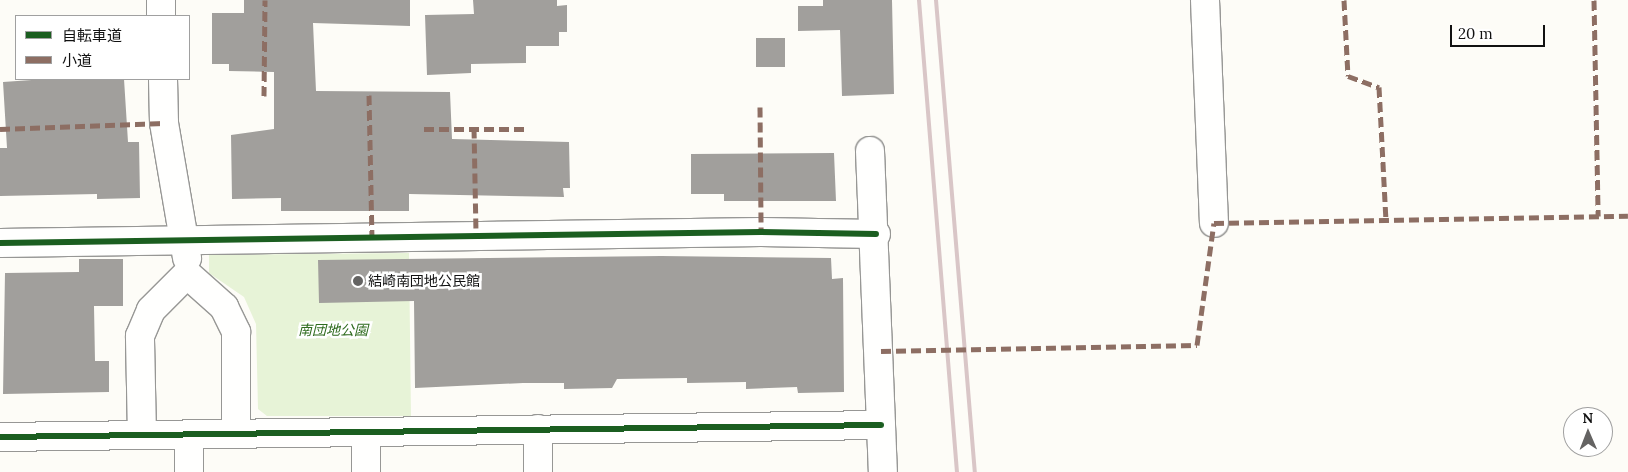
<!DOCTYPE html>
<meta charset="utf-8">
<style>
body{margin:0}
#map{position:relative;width:1628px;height:472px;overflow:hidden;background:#fdfcf7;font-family:Lora,"Noto Sans JP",serif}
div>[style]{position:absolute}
.green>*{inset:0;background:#e7f3d7}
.building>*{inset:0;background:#a19f9c;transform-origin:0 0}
.roads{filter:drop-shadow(1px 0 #979795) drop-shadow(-1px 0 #979795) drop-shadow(0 1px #979795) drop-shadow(0 -1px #979795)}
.minor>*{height:28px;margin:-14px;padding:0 14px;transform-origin:14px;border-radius:14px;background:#fffffe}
.rail>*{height:4px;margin:-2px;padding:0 2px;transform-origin:2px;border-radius:2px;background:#d9c6c7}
.quiet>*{height:5px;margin-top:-2.5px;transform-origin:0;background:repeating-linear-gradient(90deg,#8d6e63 0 10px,transparent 0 15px)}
.cycleway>*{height:6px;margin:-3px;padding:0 3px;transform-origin:3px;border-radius:3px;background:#1b5e20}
.dots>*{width:14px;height:14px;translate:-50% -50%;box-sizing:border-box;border:2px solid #fff;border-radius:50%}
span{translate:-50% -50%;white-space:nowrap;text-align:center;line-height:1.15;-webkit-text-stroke:5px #fff;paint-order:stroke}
.poi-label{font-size:14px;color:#111}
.left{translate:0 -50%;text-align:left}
.park-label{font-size:14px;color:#2f6b1f;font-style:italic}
.legend{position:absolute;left:15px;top:15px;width:175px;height:65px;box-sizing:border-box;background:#fff;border:1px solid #a0a0a0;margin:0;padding:6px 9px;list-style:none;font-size:15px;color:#111}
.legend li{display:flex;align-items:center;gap:10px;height:25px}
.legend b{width:25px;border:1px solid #a0a0a0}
.north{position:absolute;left:1563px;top:407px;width:50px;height:50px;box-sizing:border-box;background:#fff;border:1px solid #a0a0a0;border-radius:50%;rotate:359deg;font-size:14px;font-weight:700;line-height:20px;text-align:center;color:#111}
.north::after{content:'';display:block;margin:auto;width:18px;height:22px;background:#646362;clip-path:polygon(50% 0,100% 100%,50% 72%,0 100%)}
.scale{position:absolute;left:1450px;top:25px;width:95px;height:22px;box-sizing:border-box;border:2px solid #111;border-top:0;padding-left:6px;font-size:15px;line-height:18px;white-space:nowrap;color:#111;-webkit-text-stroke:4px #fff;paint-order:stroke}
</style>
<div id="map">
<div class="green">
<i style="clip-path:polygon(409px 253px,411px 416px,267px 416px,258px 409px,256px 324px,244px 297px,209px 273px,209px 255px)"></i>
</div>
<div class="building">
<i style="clip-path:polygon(244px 0,410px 0,410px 26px,313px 23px,316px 91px,450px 92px,452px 139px,569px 142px,570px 188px,563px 188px,564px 197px,409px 194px,409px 211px,281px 211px,281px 198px,232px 199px,231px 135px,274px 129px,274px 72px,229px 71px,229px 64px,212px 64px,212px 13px,244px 13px)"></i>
<i style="clip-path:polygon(473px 0,557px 0,557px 6px,567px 5px,567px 32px,559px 32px,559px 46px,526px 46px,526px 63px,471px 64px,471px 73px,427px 75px,425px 15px,474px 14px)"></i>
<i style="clip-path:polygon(823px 0,892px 0,894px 94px,842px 96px,840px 30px,798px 31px,798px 6px,823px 6px)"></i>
<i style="left:756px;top:38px;width:29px;height:29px"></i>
<i style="clip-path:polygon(46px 79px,124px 79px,128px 142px,139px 142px,140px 198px,97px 199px,97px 194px,0 196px,0 148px,7px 148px,3px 82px)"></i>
<i style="clip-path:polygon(834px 153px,836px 201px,724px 201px,724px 194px,691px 194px,691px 154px)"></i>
<i style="clip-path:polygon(661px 256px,831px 258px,832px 279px,843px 278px,844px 392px,798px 393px,797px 387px,746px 389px,746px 382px,687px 383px,687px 378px,617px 379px,612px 388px,564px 389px,564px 383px,523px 383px,415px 388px,414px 301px,319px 303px,318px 260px)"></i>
<i style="clip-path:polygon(79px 259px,123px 259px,123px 306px,94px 306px,95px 361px,109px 361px,109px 392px,3px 394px,5px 273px,79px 272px)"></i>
</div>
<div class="roads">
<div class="minor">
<i style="left:161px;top:0;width:16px;rotate:90deg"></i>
<i style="left:1205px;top:0;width:223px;rotate:87.7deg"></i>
<i style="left:163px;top:79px;width:44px;rotate:88.7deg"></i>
<i style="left:164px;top:123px;width:137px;rotate:80.3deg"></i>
<i style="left:870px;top:151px;width:321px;rotate:87.7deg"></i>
<i style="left:0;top:243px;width:761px;rotate:-0.83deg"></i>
<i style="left:761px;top:232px;width:115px;rotate:1deg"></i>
<i style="left:189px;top:434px;width:38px;rotate:90deg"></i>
<i style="left:142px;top:435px;width:99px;rotate:-91.2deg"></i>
<i style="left:140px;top:336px;width:28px;rotate:-67deg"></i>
<i style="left:151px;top:310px;width:51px;rotate:-45deg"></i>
<i style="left:187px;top:274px;width:50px;rotate:41.7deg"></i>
<i style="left:224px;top:307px;width:28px;rotate:64deg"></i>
<i style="left:236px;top:332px;width:101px;rotate:90deg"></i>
<i style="left:0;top:437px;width:881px;rotate:-0.78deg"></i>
<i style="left:366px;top:472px;width:40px;rotate:-90deg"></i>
<i style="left:538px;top:472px;width:43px;rotate:-90deg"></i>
</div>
</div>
<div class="rail">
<i style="left:919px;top:0;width:474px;rotate:85.4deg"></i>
<i style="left:936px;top:0;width:474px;rotate:85.3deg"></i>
</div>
<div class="quiet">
<i style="left:1344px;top:0;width:76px;rotate:87deg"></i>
<i style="left:1348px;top:76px;width:33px;rotate:20deg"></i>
<i style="left:1379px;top:87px;width:133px;rotate:87deg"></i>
<i style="left:1594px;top:0;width:216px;rotate:88.9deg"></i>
<i style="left:369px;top:95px;width:143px;rotate:88.8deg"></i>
<i style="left:264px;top:96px;width:96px;rotate:-89.4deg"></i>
<i style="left:760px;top:107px;width:125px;rotate:89.5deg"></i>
<i style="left:474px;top:128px;width:109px;rotate:88.9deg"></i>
<i style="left:0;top:129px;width:164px;rotate:-2.1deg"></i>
<i style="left:424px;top:129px;width:100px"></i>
<i style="left:881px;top:351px;width:316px;rotate:-1.1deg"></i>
<i style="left:1197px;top:345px;width:123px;rotate:-82.1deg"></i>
<i style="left:1214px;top:223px;width:414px;rotate:-1deg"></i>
</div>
<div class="cycleway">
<i style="left:0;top:243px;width:761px;rotate:-0.83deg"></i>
<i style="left:761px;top:232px;width:115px;rotate:1deg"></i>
<i style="left:0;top:437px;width:881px;rotate:-0.78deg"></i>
</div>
<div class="dots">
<i style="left:358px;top:281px;background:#646362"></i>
</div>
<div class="poi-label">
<span class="left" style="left:368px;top:281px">結崎南団地公民館</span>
</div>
<div class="park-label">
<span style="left:333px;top:330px">南団地公園</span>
</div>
<ul class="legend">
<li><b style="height:6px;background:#1b5e20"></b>自転車道</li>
<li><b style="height:6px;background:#8d6e63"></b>小道</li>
</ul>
<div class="north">N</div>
<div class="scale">20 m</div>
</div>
